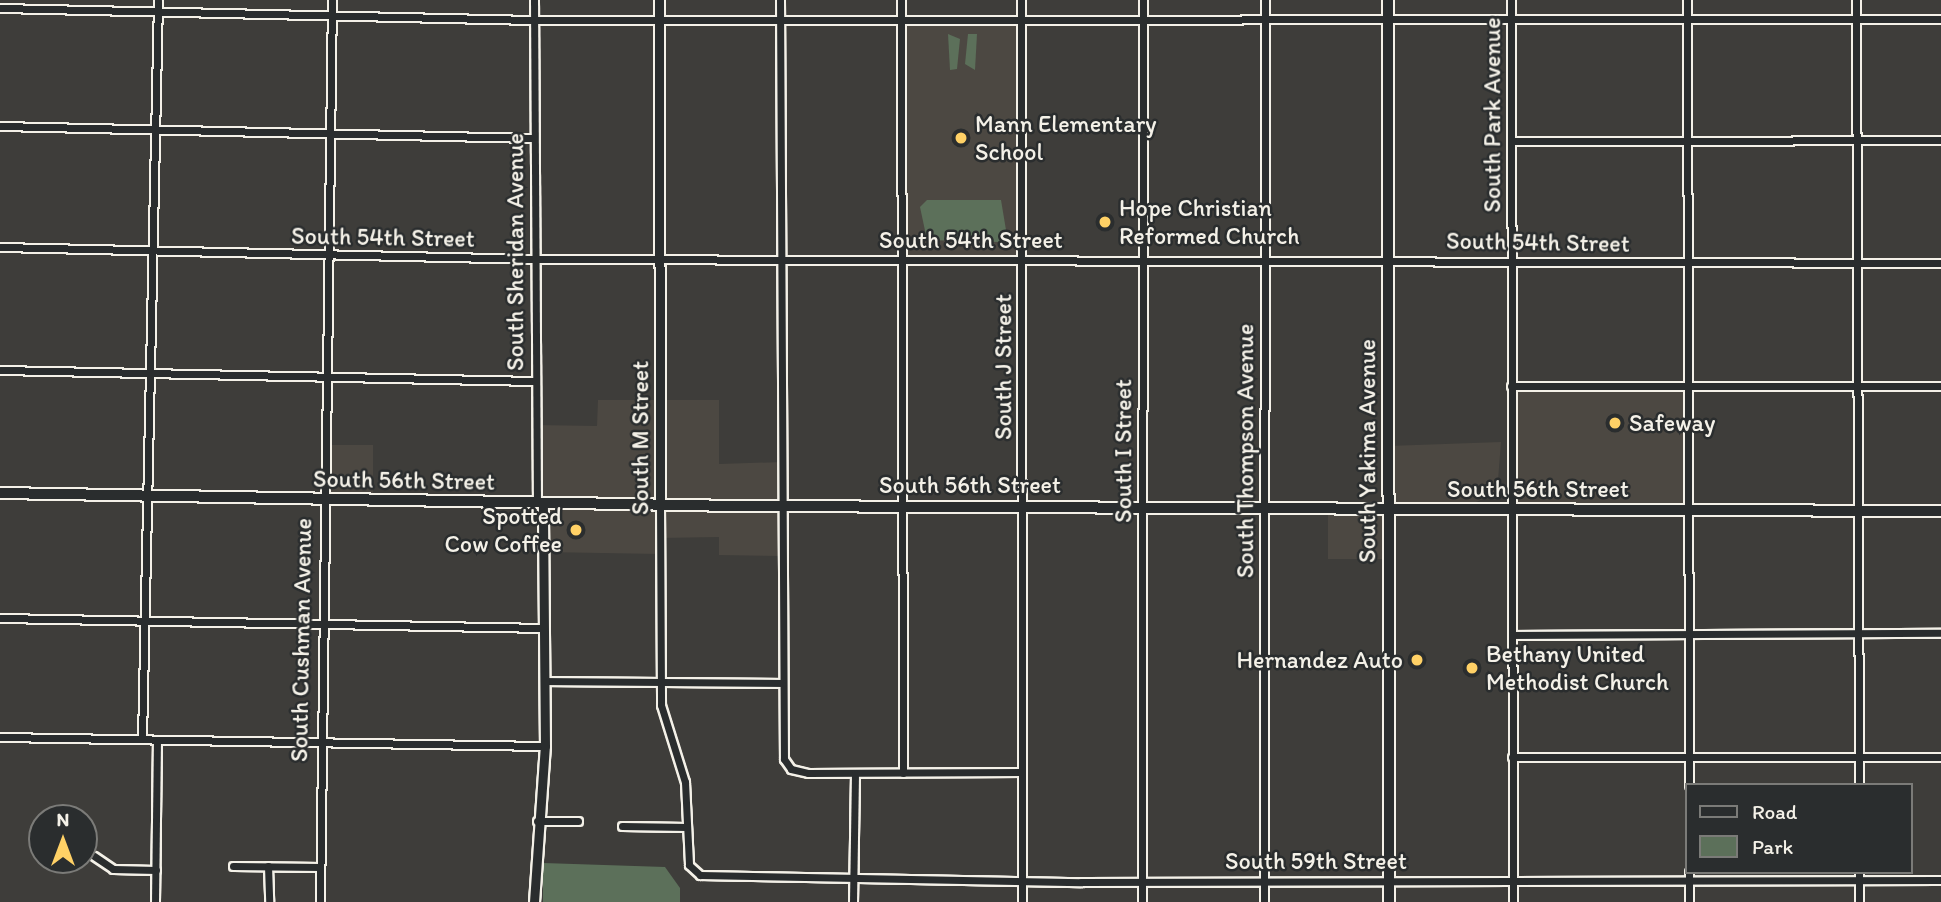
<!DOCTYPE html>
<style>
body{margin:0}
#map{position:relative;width:1941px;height:902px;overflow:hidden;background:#3e3d3a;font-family:Itim,sans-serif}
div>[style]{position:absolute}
.built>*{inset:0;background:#4c4842;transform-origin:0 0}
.green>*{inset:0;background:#5c705a}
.roads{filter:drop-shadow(2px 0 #f4f1e8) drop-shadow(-2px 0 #f4f1e8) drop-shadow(0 2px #f4f1e8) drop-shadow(0 -2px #f4f1e8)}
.minor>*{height:7px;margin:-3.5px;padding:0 3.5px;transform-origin:3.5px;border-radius:3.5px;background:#2a2d2e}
.tertiary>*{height:9px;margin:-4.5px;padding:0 4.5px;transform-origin:4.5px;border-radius:4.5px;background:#2a2d2e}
.secondary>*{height:10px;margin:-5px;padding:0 5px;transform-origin:5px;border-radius:5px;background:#2a2d2e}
.dots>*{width:19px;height:19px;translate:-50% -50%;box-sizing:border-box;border:4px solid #2a2d2e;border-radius:50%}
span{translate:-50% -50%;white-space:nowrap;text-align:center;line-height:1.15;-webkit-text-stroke:5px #2a2d2e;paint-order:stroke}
.street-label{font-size:24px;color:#f4f1e8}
.poi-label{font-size:24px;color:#f4f1e8}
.left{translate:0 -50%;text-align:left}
.right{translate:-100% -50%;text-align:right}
.legend{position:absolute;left:1685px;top:783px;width:228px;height:91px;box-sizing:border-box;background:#2a2d2e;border:2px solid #7b7b78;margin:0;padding:9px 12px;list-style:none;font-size:21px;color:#f4f1e8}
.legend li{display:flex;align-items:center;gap:14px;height:35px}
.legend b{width:35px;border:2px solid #7b7b78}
.north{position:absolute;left:28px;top:804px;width:70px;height:70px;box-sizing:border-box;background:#2a2d2e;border:2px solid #7b7b78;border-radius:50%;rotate:0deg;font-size:19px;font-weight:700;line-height:28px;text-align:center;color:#f4f1e8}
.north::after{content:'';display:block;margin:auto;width:24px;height:32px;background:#ffd166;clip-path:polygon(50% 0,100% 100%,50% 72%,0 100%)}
</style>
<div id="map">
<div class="built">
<i style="left:1021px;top:18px;width:240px;height:120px;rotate:90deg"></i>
<i style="left:1511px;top:386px;width:177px;height:124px"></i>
<i style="clip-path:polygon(598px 400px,719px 400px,719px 464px,782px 462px,782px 556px,719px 555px,719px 537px,660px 538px,660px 554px,543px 552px,536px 425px,597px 426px)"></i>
<i style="clip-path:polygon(1501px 442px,1497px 493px,1460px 509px,1388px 509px,1388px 559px,1328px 559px,1328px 508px,1388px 508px,1388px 446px)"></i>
<i style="left:323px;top:445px;width:50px;height:54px"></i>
</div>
<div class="green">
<i style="clip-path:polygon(948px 34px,960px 39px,957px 69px,950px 70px)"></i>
<i style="clip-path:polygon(968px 34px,977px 34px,975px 70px,965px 64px)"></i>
<i style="clip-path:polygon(927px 200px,1001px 200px,1007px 236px,999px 242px,927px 240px,920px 207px)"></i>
<i style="clip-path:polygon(543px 863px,665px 867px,680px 888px,680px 902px,543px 902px)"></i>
</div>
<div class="roads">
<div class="minor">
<i style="left:534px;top:0;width:503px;rotate:89.66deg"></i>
<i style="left:780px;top:0;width:759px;rotate:89.7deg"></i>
<i style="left:784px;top:759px;width:12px;rotate:55deg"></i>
<i style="left:791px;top:769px;width:17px;rotate:13deg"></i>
<i style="left:808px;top:773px;width:214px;rotate:-0.3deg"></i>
<i style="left:901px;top:0;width:773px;rotate:89.85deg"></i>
<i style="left:1021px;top:0;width:902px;rotate:89.94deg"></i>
<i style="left:1511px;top:0;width:902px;rotate:89.87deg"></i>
<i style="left:1687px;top:0;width:785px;rotate:89.85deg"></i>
<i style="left:1856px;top:0;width:785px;rotate:89.78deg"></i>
<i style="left:0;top:8px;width:534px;rotate:1.29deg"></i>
<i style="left:534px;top:20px;width:1407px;rotate:-0.04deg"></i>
<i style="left:0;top:126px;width:534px;rotate:1.29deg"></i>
<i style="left:1511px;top:141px;width:430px;rotate:-0.1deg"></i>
<i style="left:0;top:247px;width:535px;rotate:1.28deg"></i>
<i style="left:535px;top:259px;width:1406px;rotate:0.16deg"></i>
<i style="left:0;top:370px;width:534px;rotate:1.18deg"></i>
<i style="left:1511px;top:386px;width:430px"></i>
<i style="left:660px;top:505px;width:200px;rotate:89.7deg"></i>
<i style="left:661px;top:705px;width:81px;rotate:72.7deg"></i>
<i style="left:685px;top:782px;width:83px;rotate:87.2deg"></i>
<i style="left:689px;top:865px;width:15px;rotate:42deg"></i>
<i style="left:700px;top:875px;width:381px;rotate:1.1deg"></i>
<i style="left:1081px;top:882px;width:860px;rotate:-0.13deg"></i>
<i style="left:0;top:618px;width:544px;rotate:1.05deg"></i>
<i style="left:1513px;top:635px;width:428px;rotate:-0.3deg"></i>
<i style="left:544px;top:681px;width:238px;rotate:0.5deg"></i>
<i style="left:0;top:737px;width:545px;rotate:0.95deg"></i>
<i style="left:142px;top:739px;width:739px;rotate:-88.76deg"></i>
<i style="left:1512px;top:757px;width:429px"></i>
<i style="left:537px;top:821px;width:41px"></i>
<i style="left:622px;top:826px;width:65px;rotate:0.9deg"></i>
<i style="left:94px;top:856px;width:23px;rotate:34deg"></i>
<i style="left:113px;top:869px;width:43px;rotate:1.3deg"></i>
<i style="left:233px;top:866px;width:87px;rotate:0.7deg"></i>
<i style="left:268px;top:866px;width:36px;rotate:88deg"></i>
<i style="left:1859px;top:872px;width:30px;rotate:90deg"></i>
<i style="left:155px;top:902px;width:162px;rotate:-89.3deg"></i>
<i style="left:320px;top:902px;width:902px;rotate:-89.24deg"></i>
<i style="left:853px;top:902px;width:129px;rotate:-89.1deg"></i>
<i style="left:1142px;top:902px;width:902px;rotate:-89.94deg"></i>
<i style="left:1264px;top:902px;width:902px;rotate:-89.94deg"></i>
<i style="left:1689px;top:902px;width:30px;rotate:-90deg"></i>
</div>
<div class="tertiary">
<i style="left:659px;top:0;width:505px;rotate:89.89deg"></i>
<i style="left:534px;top:902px;width:156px;rotate:-86deg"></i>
<i style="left:545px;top:746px;width:243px;rotate:-90.5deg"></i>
</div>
<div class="secondary">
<i style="left:1388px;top:0;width:902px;rotate:89.94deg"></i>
<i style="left:0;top:493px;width:737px;rotate:1.01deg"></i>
<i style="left:737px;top:506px;width:1204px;rotate:0.24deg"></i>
</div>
</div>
<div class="dots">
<i style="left:961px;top:138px;background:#ffd166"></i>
<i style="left:1105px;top:222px;background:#ffd166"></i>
<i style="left:1615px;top:423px;background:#ffd166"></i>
<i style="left:576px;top:530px;background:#ffd166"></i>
<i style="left:1417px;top:660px;background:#ffd166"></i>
<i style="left:1472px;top:668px;background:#ffd166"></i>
</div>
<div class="street-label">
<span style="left:1492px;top:115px;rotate:-90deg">South Park Avenue</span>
<span style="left:383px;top:237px;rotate:1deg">South 54th Street</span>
<span style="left:971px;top:240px">South 54th Street</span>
<span style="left:1538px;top:242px;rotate:1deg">South 54th Street</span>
<span style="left:515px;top:252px;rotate:-90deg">South Sheridan Avenue</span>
<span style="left:1003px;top:367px;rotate:-90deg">South J Street</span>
<span style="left:640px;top:438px;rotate:-90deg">South M Street</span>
<span style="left:1123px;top:451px;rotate:-90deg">South I Street</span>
<span style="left:1245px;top:451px;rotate:-90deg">South Thompson Avenue</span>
<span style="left:1367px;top:451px;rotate:-90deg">South Yakima Avenue</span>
<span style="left:404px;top:480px;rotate:1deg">South 56th Street</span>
<span style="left:970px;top:485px">South 56th Street</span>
<span style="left:1538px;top:489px">South 56th Street</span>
<span style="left:301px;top:640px;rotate:-89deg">South Cushman Avenue</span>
<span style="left:1316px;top:861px">South 59th Street</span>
</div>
<div class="poi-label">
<span class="left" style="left:975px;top:138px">Mann Elementary<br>School</span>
<span class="left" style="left:1119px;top:222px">Hope Christian<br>Reformed Church</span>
<span class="left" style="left:1629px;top:423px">Safeway</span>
<span class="right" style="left:562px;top:530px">Spotted<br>Cow Coffee</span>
<span class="left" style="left:1486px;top:668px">Bethany United<br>Methodist Church</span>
<span class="right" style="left:1403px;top:660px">Hernandez Auto</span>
</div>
<ul class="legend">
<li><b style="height:9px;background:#2a2d2e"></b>Road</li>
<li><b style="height:19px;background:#5c705a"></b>Park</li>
</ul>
<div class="north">N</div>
</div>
